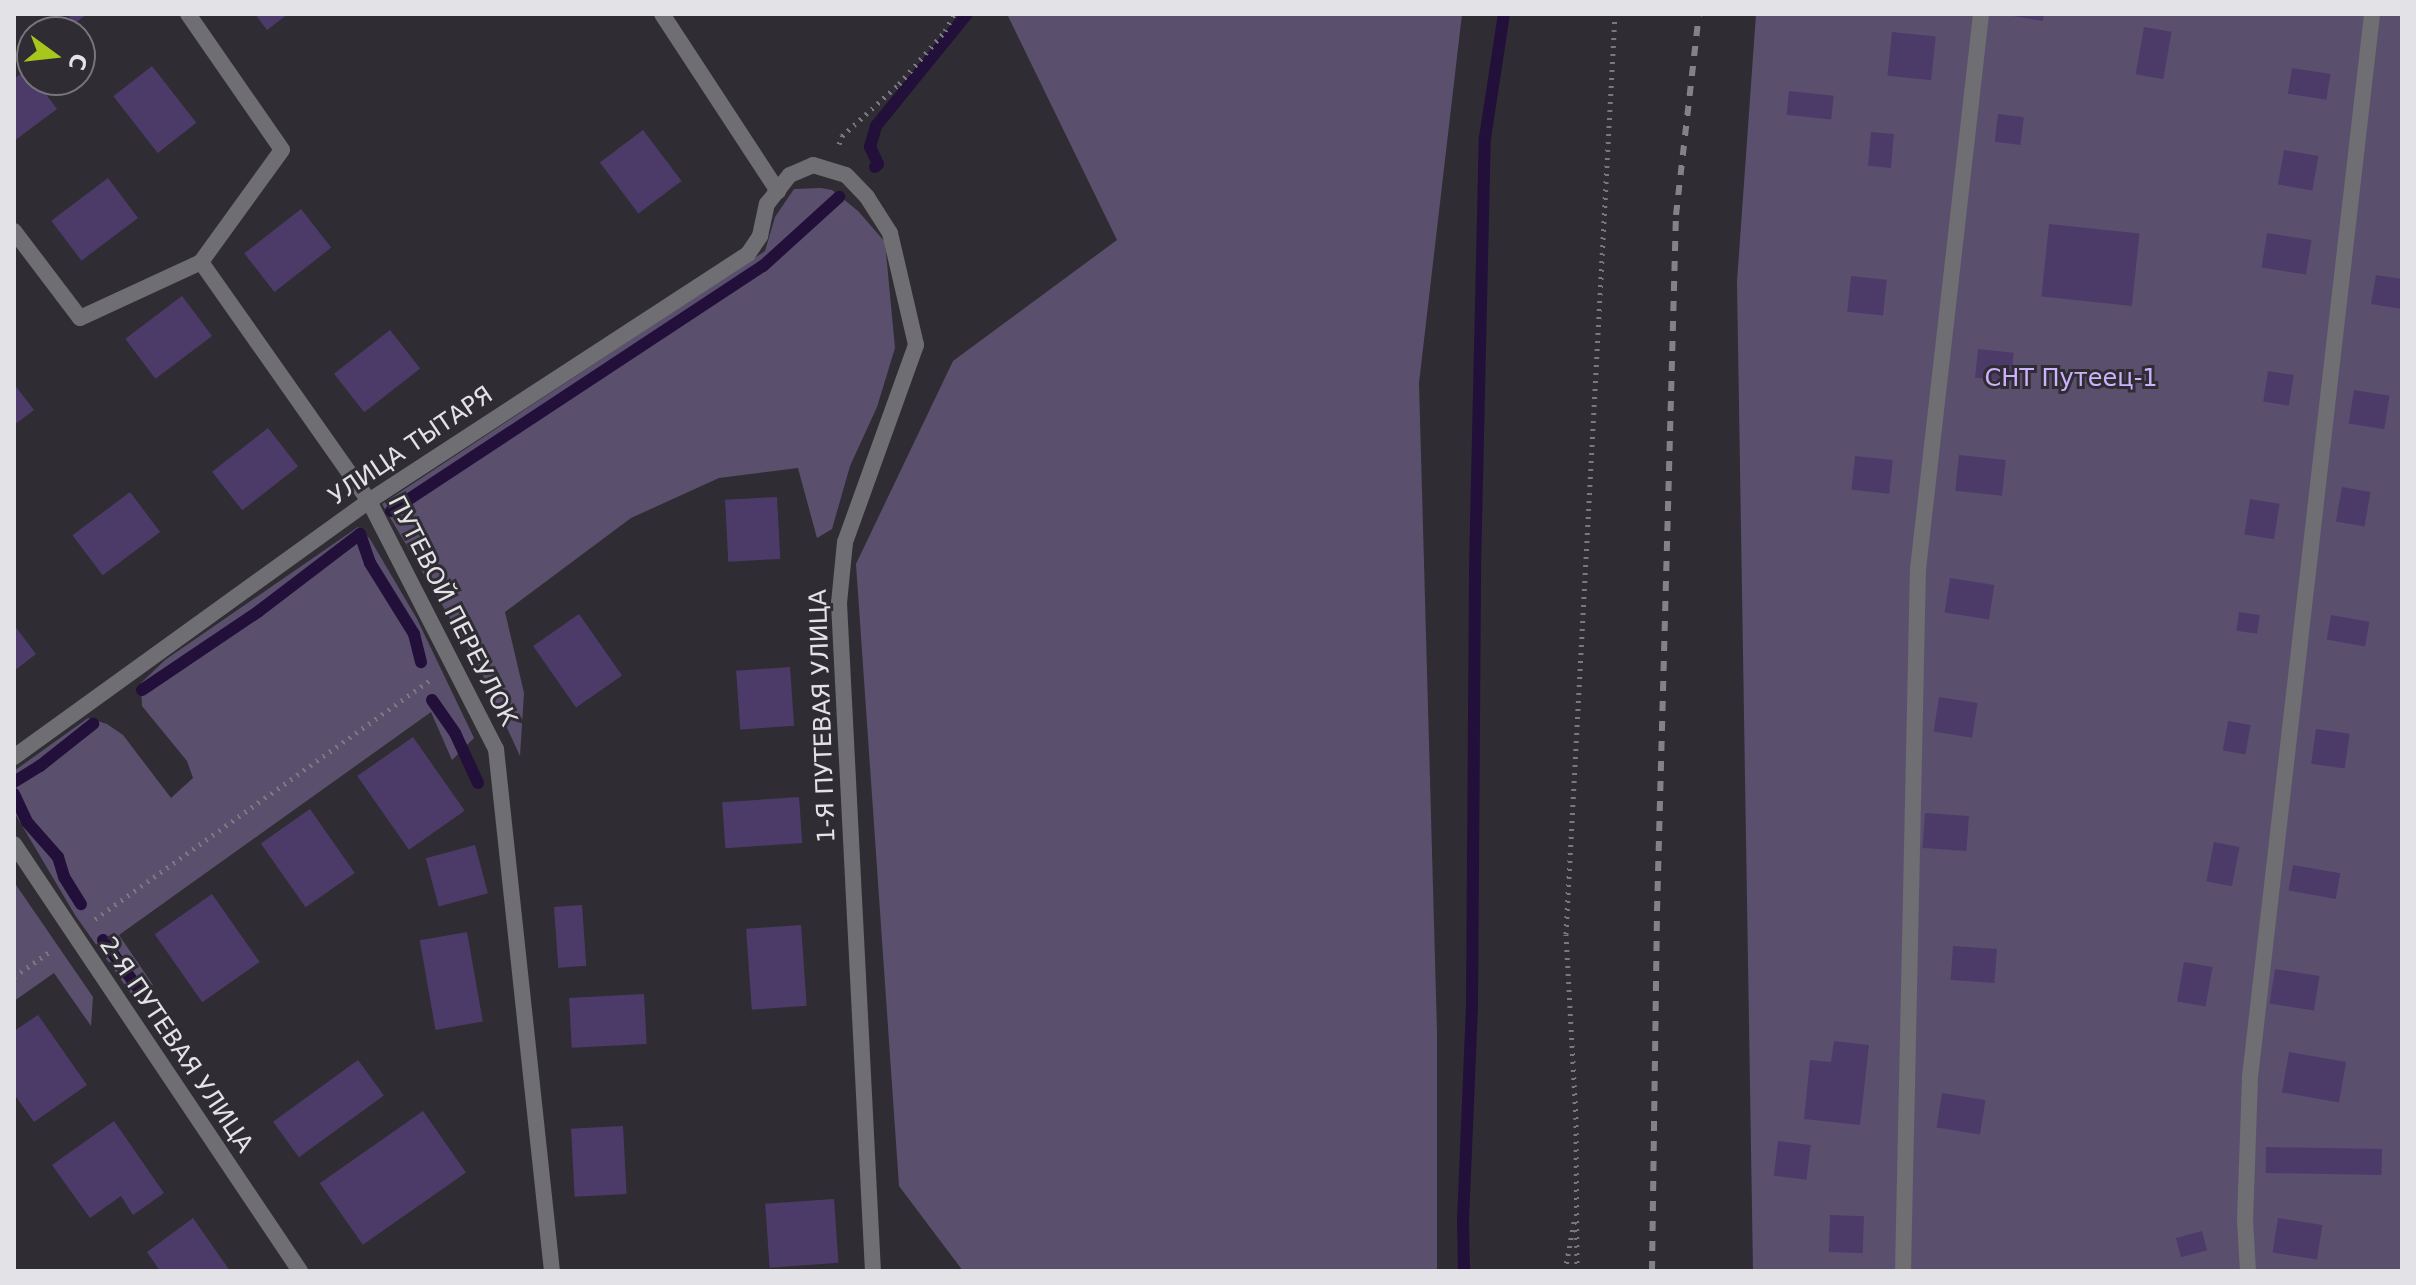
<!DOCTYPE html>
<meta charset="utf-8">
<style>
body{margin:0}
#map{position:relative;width:2416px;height:1285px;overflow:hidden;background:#2f2d33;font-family:"DejaVu Sans",sans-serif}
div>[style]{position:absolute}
.green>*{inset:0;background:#5a506e}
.stream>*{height:12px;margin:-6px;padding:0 6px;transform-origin:6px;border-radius:6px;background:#220f3a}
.building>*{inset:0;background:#4c3b69;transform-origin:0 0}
.path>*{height:5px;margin-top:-2.5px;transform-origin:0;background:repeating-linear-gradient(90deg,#7b797f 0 2px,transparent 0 8px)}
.service>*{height:16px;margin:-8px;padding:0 8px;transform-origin:8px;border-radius:8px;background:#6f6e72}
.minor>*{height:16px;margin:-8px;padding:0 8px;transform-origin:8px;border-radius:8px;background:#6f6e72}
.rail>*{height:6px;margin-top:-3px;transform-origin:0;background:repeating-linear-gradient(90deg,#838287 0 10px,transparent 0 20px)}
span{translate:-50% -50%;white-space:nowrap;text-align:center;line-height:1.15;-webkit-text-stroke:6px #2f2d33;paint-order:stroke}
.park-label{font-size:24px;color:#cdb2fe}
.street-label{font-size:24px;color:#e3e2e6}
.frame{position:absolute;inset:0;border:16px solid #e3e2e6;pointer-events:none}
.north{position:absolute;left:16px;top:16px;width:80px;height:80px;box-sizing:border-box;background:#2f2d33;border:2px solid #77757b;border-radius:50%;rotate:105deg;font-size:22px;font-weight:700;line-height:32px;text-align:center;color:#e3e2e6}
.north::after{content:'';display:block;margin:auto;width:28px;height:36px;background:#a8c71c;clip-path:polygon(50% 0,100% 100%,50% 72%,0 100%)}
</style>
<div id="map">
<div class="green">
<i style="clip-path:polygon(1007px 14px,1462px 14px,1419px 383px,1437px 1032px,1437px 1271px,963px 1271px,899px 1186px,856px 564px,953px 361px,1117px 240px)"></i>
<i style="clip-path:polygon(1756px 14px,2402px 14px,2402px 1271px,1753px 1271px,1737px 282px)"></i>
<i style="clip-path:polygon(821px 188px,832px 190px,858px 211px,885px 242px,895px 348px,877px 407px,850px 466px,832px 529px,817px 538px,798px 468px,719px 478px,631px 518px,505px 612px,524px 693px,520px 756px,479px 667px,382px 504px,765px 251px,775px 217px,794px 189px)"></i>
<i style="clip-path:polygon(358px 527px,370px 539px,417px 619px,474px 738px,452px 760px,431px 712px,119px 935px,153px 985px,134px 998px,75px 915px,14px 812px,14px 771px,88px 718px,107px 724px,123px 735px,171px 798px,193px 778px,187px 761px,142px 706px,141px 683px,165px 660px)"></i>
<i style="clip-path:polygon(14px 882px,93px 997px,91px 1026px,54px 973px,14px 1001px)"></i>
</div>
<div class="stream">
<i style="left:875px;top:167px;width:4px;rotate:-45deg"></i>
<i style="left:878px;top:164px;width:19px;rotate:-115deg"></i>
<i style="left:870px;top:147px;width:22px;rotate:-74deg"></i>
<i style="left:876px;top:126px;width:144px;rotate:-50.9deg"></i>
<i style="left:391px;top:511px;width:445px;rotate:-33.4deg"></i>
<i style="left:763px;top:266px;width:103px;rotate:-42.2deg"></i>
<i style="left:142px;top:690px;width:141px;rotate:-34deg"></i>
<i style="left:259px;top:611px;width:127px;rotate:-37.3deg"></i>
<i style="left:360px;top:534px;width:31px;rotate:71deg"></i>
<i style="left:370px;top:563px;width:84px;rotate:58.2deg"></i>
<i style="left:414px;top:634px;width:29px;rotate:76deg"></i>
<i style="left:432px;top:700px;width:40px;rotate:55.1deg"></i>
<i style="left:455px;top:733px;width:55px;rotate:65.3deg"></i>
<i style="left:14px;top:782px;width:31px;rotate:-32deg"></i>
<i style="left:40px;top:766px;width:68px;rotate:-38.4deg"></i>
<i style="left:14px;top:794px;width:31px;rotate:65deg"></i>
<i style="left:27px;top:822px;width:47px;rotate:48.5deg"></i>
<i style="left:58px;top:857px;width:21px;rotate:73deg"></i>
<i style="left:64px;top:877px;width:32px;rotate:58deg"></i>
<i style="left:103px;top:940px;width:68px;rotate:54deg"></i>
<i style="left:1464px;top:1271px;width:50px;rotate:-91.1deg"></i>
<i style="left:1463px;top:1221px;width:216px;rotate:-87.6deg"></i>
<i style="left:1472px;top:1005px;width:437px;rotate:-89.6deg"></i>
<i style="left:1475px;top:568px;width:430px;rotate:-88.7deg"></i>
<i style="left:1485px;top:138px;width:125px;rotate:-81.3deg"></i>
</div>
<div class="building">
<i style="clip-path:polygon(67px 14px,87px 14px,74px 24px)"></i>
<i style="clip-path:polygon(255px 14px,288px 14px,267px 30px)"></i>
<i style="clip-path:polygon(2001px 14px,2044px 14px,2043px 21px)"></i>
<i style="left:2144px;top:27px;width:28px;height:48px;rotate:10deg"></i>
<i style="left:1892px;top:32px;width:44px;height:44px;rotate:6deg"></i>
<i style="left:152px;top:66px;width:72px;height:49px;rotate:52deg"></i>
<i style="left:2292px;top:68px;width:39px;height:26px;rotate:9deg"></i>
<i style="clip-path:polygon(27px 69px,57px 109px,14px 141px,14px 79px)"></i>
<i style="left:1789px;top:91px;width:45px;height:24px;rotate:6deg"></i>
<i style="left:1998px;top:114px;width:26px;height:28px;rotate:7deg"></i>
<i style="left:643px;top:130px;width:64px;height:54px;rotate:53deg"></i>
<i style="left:1871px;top:132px;width:23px;height:34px;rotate:5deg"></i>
<i style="left:2284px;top:150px;width:35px;height:35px;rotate:10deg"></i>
<i style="left:108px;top:178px;width:50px;height:71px;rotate:53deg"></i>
<i style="left:301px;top:209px;width:49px;height:72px;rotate:52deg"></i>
<i style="left:2049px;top:224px;width:91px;height:73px;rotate:6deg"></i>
<i style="left:2267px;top:233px;width:45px;height:35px;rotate:9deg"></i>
<i style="clip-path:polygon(2376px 275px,2402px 279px,2402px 309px,2371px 304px)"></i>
<i style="left:1851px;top:276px;width:36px;height:36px;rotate:6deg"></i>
<i style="left:182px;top:296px;width:50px;height:71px;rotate:53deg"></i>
<i style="left:390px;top:330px;width:49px;height:71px;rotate:52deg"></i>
<i style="left:1978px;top:349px;width:36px;height:29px;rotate:6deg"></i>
<i style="left:2268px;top:371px;width:26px;height:31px;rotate:9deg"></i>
<i style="clip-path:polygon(14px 384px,34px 410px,14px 425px)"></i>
<i style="left:2354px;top:390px;width:36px;height:34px;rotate:9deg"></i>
<i style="left:268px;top:428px;width:49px;height:71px;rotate:52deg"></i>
<i style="left:1959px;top:455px;width:47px;height:36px;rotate:6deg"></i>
<i style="left:1855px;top:456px;width:38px;height:34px;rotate:6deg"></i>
<i style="left:2342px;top:487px;width:29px;height:35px;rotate:10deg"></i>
<i style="left:130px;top:492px;width:50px;height:72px;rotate:53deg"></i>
<i style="left:777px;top:497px;width:62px;height:52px;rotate:87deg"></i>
<i style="left:2250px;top:499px;width:30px;height:36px;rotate:9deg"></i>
<i style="left:1950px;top:578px;width:45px;height:35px;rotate:9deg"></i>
<i style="left:2239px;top:612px;width:21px;height:19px;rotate:8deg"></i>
<i style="left:579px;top:614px;width:75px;height:56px;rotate:55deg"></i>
<i style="left:2331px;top:615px;width:39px;height:25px;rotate:10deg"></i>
<i style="clip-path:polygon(14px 625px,36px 654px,14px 671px)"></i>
<i style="left:790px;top:667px;width:59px;height:54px;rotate:86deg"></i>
<i style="left:1939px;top:697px;width:39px;height:35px;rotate:9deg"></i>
<i style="left:2228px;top:721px;width:23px;height:30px;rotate:10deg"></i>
<i style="left:2316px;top:729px;width:34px;height:35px;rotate:8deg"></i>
<i style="left:413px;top:737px;width:90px;height:68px;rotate:55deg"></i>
<i style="left:799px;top:797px;width:46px;height:77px;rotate:86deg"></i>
<i style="left:310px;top:809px;width:78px;height:60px;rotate:55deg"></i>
<i style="left:1925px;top:813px;width:44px;height:35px;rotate:4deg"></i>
<i style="left:2214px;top:842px;width:26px;height:40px;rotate:11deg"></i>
<i style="left:475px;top:845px;width:50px;height:51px;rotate:75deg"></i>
<i style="left:2293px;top:865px;width:48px;height:26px;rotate:10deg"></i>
<i style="left:212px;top:894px;width:83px;height:70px;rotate:55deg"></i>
<i style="left:582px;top:905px;width:61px;height:28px;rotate:86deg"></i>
<i style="left:801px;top:925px;width:81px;height:55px;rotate:86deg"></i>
<i style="left:467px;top:932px;width:91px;height:48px;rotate:80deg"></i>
<i style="left:1953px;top:946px;width:44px;height:34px;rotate:4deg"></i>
<i style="left:2184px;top:962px;width:29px;height:40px;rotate:10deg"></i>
<i style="left:2275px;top:969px;width:45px;height:35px;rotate:9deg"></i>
<i style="left:644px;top:994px;width:50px;height:75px;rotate:87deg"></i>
<i style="clip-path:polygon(38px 1015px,87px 1085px,34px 1122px,14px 1094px,14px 1031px)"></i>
<i style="clip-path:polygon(1834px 1041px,1869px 1045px,1860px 1125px,1804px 1119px,1810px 1060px,1831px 1062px)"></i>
<i style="left:2289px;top:1052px;width:58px;height:41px;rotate:10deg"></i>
<i style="left:358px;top:1060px;width:44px;height:105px;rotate:54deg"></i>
<i style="left:1942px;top:1093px;width:44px;height:35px;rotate:9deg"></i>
<i style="left:423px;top:1111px;width:75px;height:126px;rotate:55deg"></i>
<i style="clip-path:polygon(114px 1121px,164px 1193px,133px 1215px,121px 1196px,90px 1218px,52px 1165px)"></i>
<i style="left:623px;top:1126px;width:68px;height:52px;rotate:87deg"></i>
<i style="left:1778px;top:1141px;width:33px;height:35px;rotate:7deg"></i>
<i style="left:2266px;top:1147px;width:116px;height:26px;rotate:1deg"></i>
<i style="left:834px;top:1199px;width:64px;height:69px;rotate:86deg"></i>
<i style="left:1830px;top:1215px;width:34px;height:37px;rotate:2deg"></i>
<i style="clip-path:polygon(193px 1218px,230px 1271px,160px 1271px,147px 1252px)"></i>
<i style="left:2278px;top:1218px;width:45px;height:35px;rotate:9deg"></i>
<i style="left:2202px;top:1231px;width:20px;height:27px;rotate:75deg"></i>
</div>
<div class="path">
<i style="left:839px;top:144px;width:9px;rotate:-69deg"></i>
<i style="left:842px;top:136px;width:77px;rotate:-42.4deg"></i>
<i style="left:899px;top:84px;width:70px;rotate:-49deg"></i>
<i style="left:945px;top:31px;width:19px;rotate:-62deg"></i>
<i style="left:95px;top:919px;width:410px;rotate:-35.5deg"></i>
<i style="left:14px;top:977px;width:47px;rotate:-35.4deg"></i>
<i style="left:1565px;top:1271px;width:50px;rotate:-79.6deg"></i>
<i style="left:1577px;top:1271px;width:152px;rotate:-90.4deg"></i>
<i style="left:1576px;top:1119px;width:185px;rotate:-93.1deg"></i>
<i style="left:1566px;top:934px;width:921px;rotate:-86.95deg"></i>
</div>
<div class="service">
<i style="left:1903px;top:1271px;width:702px;rotate:-88.78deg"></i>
<i style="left:1918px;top:569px;width:559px;rotate:-83.52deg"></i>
<i style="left:2248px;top:1271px;width:50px;rotate:-93.4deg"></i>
<i style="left:2245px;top:1221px;width:144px;rotate:-88deg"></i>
<i style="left:2250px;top:1077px;width:1070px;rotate:-83.45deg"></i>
</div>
<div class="minor">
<i style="left:188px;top:14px;width:165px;rotate:55.3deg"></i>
<i style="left:282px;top:150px;width:138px;rotate:125.9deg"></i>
<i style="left:201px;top:262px;width:292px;rotate:54.9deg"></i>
<i style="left:369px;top:501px;width:279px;rotate:62.9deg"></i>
<i style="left:496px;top:749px;width:525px;rotate:83.88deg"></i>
<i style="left:662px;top:14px;width:212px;rotate:56.8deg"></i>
<i style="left:14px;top:231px;width:109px;rotate:52.8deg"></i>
<i style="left:80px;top:318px;width:133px;rotate:-24.8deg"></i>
<i style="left:14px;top:757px;width:438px;rotate:-35.8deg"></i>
<i style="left:369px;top:501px;width:452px;rotate:-33.1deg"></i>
<i style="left:748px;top:254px;width:22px;rotate:-56deg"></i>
<i style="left:760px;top:236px;width:33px;rotate:-78deg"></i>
<i style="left:767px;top:204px;width:37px;rotate:-52deg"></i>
<i style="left:790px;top:175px;width:25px;rotate:-23deg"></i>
<i style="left:813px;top:165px;width:34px;rotate:17deg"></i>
<i style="left:846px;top:175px;width:30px;rotate:46deg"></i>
<i style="left:867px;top:197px;width:43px;rotate:57.4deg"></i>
<i style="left:890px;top:233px;width:115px;rotate:76.9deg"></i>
<i style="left:916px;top:345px;width:209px;rotate:109.8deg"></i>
<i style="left:845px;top:542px;width:61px;rotate:95.6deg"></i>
<i style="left:839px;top:603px;width:669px;rotate:87.09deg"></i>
<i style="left:14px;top:844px;width:514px;rotate:56.19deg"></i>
</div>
<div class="rail">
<i style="left:1652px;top:1271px;width:360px;rotate:-89.2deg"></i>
<i style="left:1657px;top:911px;width:696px;rotate:-88.44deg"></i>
<i style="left:1676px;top:215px;width:202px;rotate:-83.5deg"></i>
</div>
<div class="park-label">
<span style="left:2071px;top:379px">СНТ Путеец-1</span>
</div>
<div class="street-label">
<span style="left:411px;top:446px;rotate:-34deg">УЛИЦА ТЫТАРЯ</span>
<span style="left:452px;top:611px;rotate:63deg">ПУТЕВОЙ ПЕРЕУЛОК</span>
<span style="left:823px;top:716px;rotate:-92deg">1-Я ПУТЕВАЯ УЛИЦА</span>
<span style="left:176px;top:1045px;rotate:56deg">2-Я ПУТЕВАЯ УЛИЦА</span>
</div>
<div class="frame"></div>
<div class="north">С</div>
</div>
